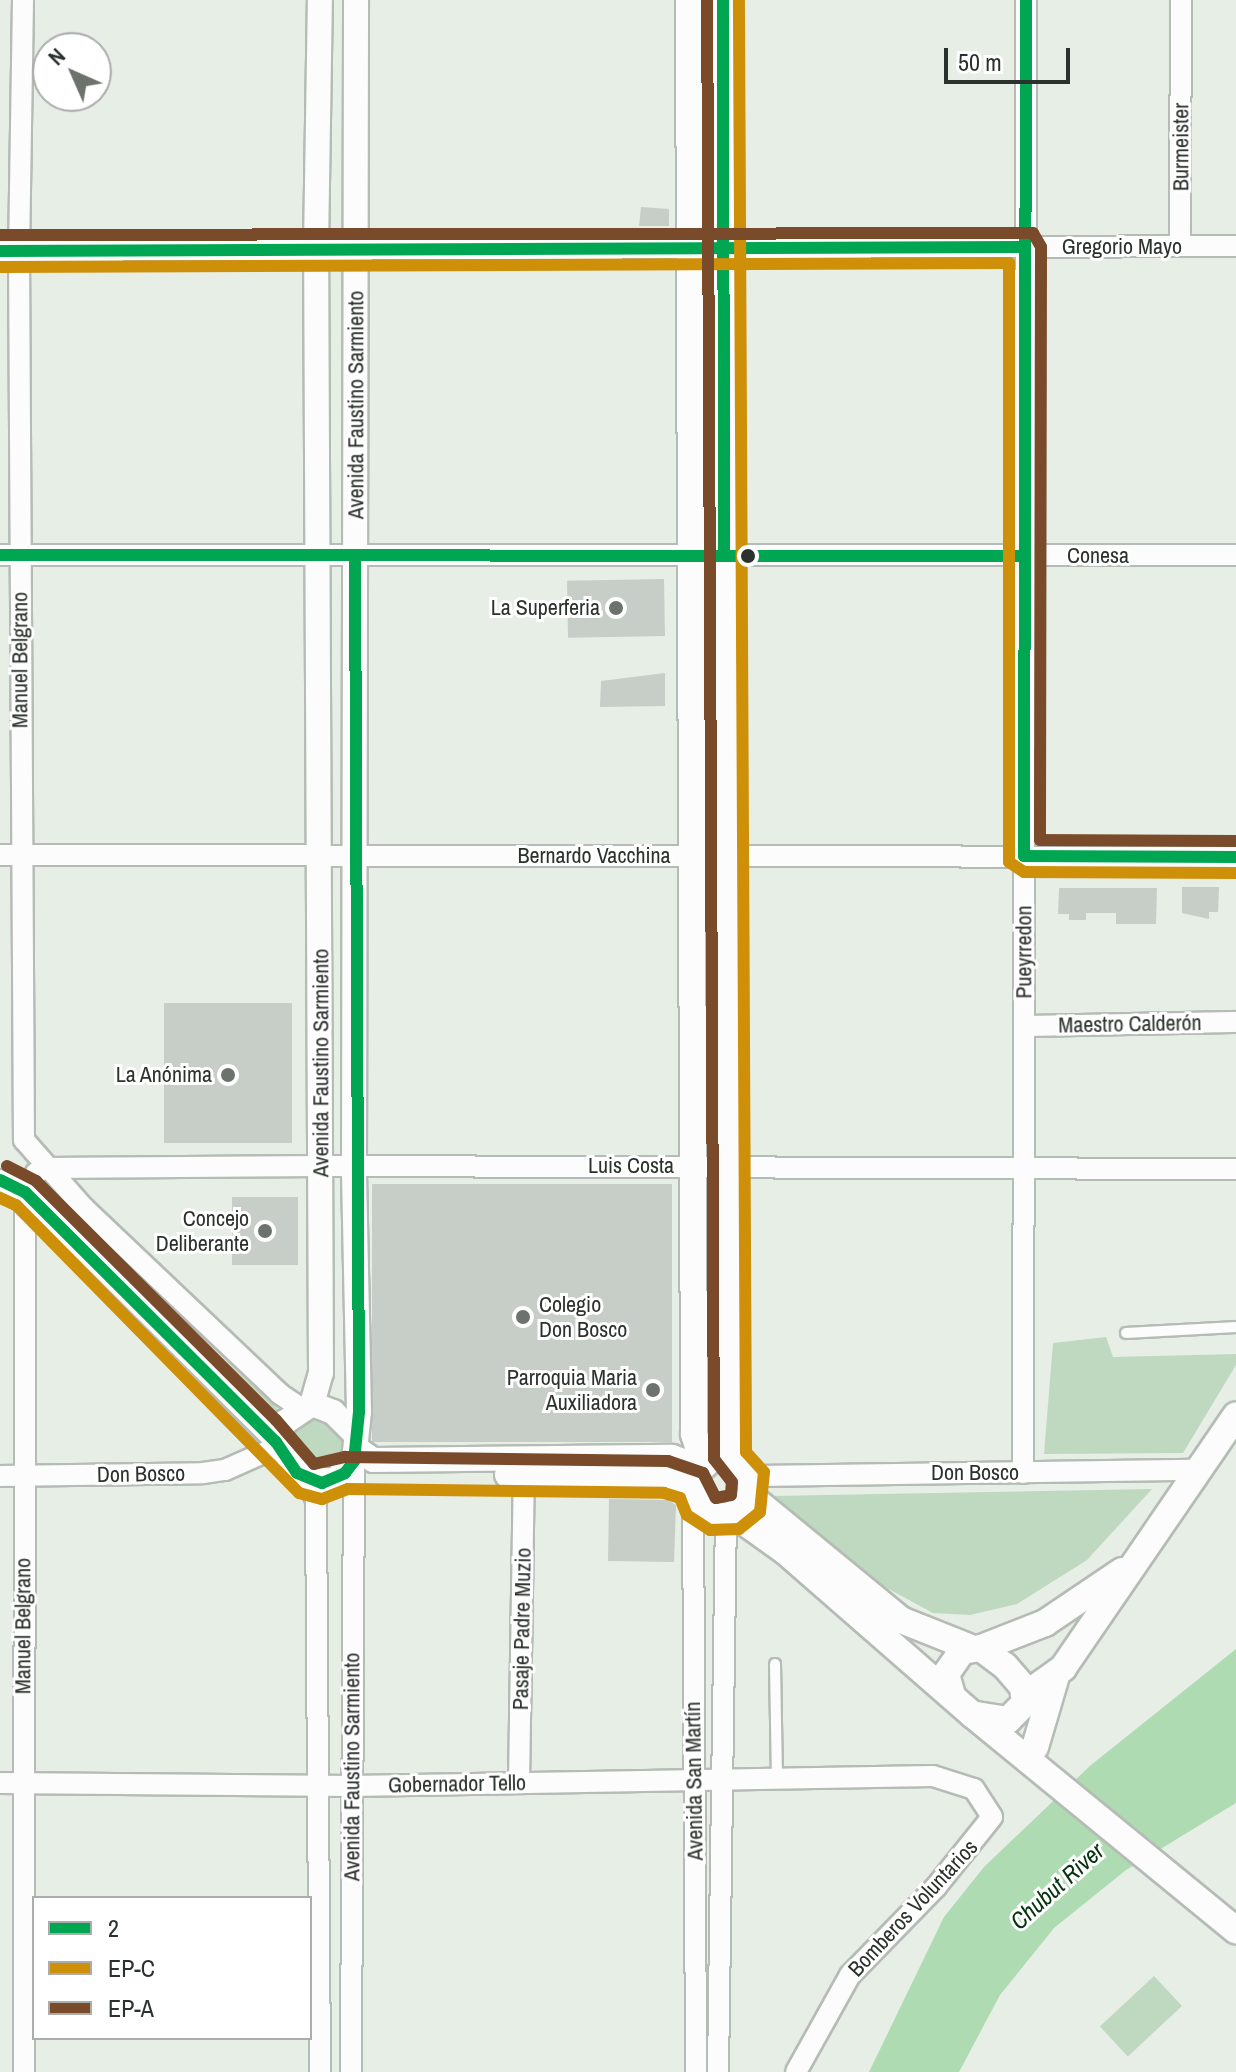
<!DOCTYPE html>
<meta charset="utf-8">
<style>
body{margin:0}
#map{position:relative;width:1236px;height:2072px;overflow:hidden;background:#e6eee6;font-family:"Archivo Narrow",sans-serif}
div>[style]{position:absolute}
.green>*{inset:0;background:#bed9c0;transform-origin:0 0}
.round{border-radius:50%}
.water>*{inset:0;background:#aedbb1}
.building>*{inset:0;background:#c7cdc7;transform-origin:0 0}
.roads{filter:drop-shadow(2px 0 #b5bbb5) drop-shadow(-2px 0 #b5bbb5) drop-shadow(0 2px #b5bbb5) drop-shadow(0 -2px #b5bbb5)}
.service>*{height:10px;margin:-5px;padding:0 5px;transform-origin:5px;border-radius:5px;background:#fbfcfb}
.minor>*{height:20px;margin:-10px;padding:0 10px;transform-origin:10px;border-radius:10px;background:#fbfcfb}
.tertiary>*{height:24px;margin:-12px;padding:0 12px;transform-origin:12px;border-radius:12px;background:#fbfcfb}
.secondary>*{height:26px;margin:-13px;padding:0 13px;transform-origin:13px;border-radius:13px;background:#fbfcfb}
.secondary>.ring{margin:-13px;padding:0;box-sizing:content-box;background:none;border:26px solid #fbfcfb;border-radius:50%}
.bus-1>*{height:12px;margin:-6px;padding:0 6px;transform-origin:6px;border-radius:6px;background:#00a651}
.bus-2>*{height:12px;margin:-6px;padding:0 6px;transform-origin:6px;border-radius:6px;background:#ce8f09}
.bus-3>*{height:12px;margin:-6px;padding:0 6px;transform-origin:6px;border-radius:6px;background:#7a4b2a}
.dots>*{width:22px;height:22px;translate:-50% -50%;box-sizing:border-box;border:4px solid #fff;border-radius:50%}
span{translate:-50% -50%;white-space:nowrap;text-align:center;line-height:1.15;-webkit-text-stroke:6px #fff;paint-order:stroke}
.street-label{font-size:22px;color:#2b312c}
.poi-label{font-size:22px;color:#2b312c}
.right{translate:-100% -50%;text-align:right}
.left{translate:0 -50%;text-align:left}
.water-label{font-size:24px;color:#06340f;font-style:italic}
.legend{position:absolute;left:32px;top:1896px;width:280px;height:144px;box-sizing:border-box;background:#fff;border:2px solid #aaadab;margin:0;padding:10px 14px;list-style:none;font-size:24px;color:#2b312c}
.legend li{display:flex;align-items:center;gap:16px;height:40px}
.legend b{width:40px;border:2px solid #aaadab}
.north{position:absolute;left:32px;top:32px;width:80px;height:80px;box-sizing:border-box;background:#fff;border:2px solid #aaadab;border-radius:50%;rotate:315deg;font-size:22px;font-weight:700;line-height:32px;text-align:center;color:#2b312c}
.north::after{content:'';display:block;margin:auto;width:28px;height:36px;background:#6c736d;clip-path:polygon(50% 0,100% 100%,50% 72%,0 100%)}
.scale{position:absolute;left:944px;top:48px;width:126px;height:36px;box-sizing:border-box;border:4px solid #2b312c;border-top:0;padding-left:10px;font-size:24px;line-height:28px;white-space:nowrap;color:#2b312c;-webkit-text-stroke:6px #fff;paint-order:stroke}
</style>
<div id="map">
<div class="green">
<i style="clip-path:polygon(71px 1213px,168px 1307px,166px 1319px,64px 1217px)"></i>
<i style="clip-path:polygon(191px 1329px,277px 1408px,276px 1417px,270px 1420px,182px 1340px)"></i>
<i style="clip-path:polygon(1106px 1337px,1113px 1357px,1236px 1354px,1236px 1365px,1183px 1453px,1044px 1454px,1053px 1343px)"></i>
<i class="round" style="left:293px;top:1418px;width:50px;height:50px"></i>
<i style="clip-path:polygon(1152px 1489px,1087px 1560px,1017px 1604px,970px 1615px,933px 1613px,872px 1580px,772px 1496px)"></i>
<i style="left:1154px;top:1976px;width:41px;height:74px;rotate:47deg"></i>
</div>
<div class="water">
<i style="clip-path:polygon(1236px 1649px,1236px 1803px,1126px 1870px,1054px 1928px,1000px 1995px,959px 2072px,869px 2072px,944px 1917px,984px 1867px,1091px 1765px)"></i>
</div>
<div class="building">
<i style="clip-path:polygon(641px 207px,669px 209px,669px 226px,639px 226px)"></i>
<i style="left:664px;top:579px;width:57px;height:97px;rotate:89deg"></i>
<i style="clip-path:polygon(665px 673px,665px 706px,600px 707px,601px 681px)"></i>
<i style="clip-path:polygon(1182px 887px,1219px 887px,1218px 912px,1209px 912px,1209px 919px,1182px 913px)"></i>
<i style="clip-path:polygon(1059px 888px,1157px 888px,1156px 924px,1116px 924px,1116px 913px,1086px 913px,1086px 920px,1069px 920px,1069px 914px,1058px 914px)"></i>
<i style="left:292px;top:1003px;width:140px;height:128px;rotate:90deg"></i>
<i style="left:672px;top:1184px;width:258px;height:300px;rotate:90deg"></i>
<i style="left:232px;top:1197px;width:66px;height:68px"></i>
<i style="clip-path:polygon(609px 1499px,668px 1500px,676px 1505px,674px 1562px,608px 1561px)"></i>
</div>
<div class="roads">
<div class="service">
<i style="left:1126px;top:1333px;width:110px;rotate:-3.1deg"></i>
<i style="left:775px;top:1664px;width:116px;rotate:89deg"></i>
</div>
<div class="minor">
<i style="left:23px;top:0;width:251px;rotate:90.9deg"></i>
<i style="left:19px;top:251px;width:889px;rotate:89.68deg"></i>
<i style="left:24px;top:1140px;width:91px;rotate:48.6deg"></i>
<i style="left:84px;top:1208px;width:270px;rotate:43.5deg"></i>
<i style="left:280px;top:1394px;width:25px;rotate:34deg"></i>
<i style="left:1180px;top:246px;width:246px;rotate:-89.8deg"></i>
<i style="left:0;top:251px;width:1236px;rotate:-0.23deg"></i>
<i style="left:0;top:555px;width:1236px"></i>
<i style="left:0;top:855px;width:1236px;rotate:0.09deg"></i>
<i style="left:1024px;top:1026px;width:212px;rotate:-1.1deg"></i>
<i style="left:0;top:1180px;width:28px;rotate:26deg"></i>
<i style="left:25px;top:1192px;width:354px;rotate:44.9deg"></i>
<i style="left:1023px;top:1473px;width:1473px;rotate:-89.88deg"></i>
<i style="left:0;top:1476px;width:203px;rotate:-0.8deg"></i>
<i style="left:203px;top:1473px;width:22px;rotate:-8deg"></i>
<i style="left:225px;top:1470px;width:57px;rotate:-23.9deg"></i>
<i style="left:749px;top:1476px;width:453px;rotate:-0.8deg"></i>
<i style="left:305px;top:1478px;width:25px;rotate:63deg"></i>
<i style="left:316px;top:1500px;width:572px;rotate:89.6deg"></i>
<i style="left:693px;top:1490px;width:582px;rotate:89.7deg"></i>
<i style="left:0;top:1783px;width:351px;rotate:0.5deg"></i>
<i style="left:351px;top:1786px;width:582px;rotate:-0.98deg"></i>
<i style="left:933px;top:1776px;width:43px;rotate:17.6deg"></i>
<i style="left:974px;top:1789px;width:33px;rotate:57deg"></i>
<i style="left:992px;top:1817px;width:90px;rotate:128.7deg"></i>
<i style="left:936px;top:1887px;width:123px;rotate:134.3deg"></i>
<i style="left:850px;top:1975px;width:111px;rotate:119.1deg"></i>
<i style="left:519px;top:1783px;width:308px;rotate:-89.1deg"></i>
<i style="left:24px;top:2072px;width:880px;rotate:-89.93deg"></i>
<i style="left:25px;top:1192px;width:22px;rotate:-60deg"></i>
<i style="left:36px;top:1173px;width:10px;rotate:-29deg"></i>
<i style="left:45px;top:1168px;width:276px;rotate:-0.4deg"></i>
<i style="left:321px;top:1166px;width:915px;rotate:0.19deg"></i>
<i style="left:351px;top:2072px;width:611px;rotate:-89.72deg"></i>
<i style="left:718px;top:2072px;width:556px;rotate:-89.18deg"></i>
</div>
<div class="tertiary">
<i style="left:312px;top:1404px;width:32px;rotate:-74deg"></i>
<i style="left:321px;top:1373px;width:1125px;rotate:-90.25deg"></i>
<i style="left:316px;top:248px;width:248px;rotate:-89.1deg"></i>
<i style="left:355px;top:1434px;width:31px;rotate:-135deg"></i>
<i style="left:333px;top:1412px;width:22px;rotate:-159deg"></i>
<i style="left:312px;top:1404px;width:32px;rotate:146deg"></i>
<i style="left:285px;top:1422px;width:22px;rotate:114deg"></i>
<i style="left:276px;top:1442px;width:46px;rotate:51.1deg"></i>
<i style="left:305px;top:1478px;width:29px;rotate:6deg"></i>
<i style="left:334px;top:1481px;width:28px;rotate:-45deg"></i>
<i style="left:354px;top:1461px;width:49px;rotate:-84.2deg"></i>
<i style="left:359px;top:1412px;width:246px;rotate:-91.2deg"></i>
<i style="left:354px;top:1166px;width:1166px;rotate:-89.9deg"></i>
<i style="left:356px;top:1448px;width:21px;rotate:35deg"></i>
<i style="left:373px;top:1460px;width:299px;rotate:-0.6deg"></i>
<i style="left:672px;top:1457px;width:31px;rotate:19deg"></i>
<i style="left:507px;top:1475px;width:159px;rotate:0.7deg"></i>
<i style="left:666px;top:1477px;width:28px;rotate:17deg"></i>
</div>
<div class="secondary">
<i style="left:689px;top:0;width:1434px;rotate:89.8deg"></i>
<i style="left:694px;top:1434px;width:33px;rotate:72deg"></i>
<i style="left:723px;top:0;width:1459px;rotate:89.73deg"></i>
<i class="ring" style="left:693px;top:1458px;width:32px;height:32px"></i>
<i style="left:750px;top:1496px;width:195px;rotate:39.4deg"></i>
<i style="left:901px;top:1620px;width:73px;rotate:21.7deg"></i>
<i style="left:733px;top:1514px;width:64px;rotate:35.4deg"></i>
<i style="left:785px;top:1551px;width:249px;rotate:41.1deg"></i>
<i style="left:973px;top:1715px;width:340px;rotate:39.3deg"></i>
<i style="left:981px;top:1648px;width:69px;rotate:-21.3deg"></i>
<i style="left:1045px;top:1623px;width:93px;rotate:-34deg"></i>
<i style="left:952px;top:1695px;width:22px;rotate:-106deg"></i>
<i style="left:946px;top:1674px;width:28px;rotate:-55deg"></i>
<i style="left:962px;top:1651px;width:19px;rotate:-9deg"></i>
<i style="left:981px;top:1648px;width:30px;rotate:37deg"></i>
<i style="left:1005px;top:1666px;width:28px;rotate:49deg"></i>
<i style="left:1023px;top:1687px;width:16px;rotate:83deg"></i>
<i style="left:1025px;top:1703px;width:24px;rotate:135deg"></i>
<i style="left:1008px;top:1720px;width:33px;rotate:-171deg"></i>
<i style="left:1025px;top:1695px;width:47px;rotate:-35.4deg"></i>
<i style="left:1063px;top:1668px;width:306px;rotate:-55.6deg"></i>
<i style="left:1035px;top:1747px;width:74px;rotate:-73.5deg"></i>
</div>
</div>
<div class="bus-1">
<i style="left:723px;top:0;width:556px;rotate:89.9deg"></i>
<i style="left:1026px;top:0;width:856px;rotate:90.13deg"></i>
<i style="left:1024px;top:856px;width:212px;rotate:0.3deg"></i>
<i style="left:0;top:251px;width:1025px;rotate:-0.22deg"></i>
<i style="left:0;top:555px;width:1025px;rotate:0.06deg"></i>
<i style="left:0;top:1180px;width:28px;rotate:26deg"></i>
<i style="left:25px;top:1192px;width:354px;rotate:44.9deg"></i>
<i style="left:276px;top:1442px;width:37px;rotate:56deg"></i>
<i style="left:297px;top:1473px;width:27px;rotate:22deg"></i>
<i style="left:322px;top:1483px;width:25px;rotate:-23deg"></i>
<i style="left:345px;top:1473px;width:15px;rotate:-53deg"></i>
<i style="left:354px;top:1461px;width:49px;rotate:-84.2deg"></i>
<i style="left:359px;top:1412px;width:856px;rotate:-90.27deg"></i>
</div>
<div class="bus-2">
<i style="left:0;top:267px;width:1009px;rotate:-0.23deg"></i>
<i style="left:1009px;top:263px;width:599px;rotate:90deg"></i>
<i style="left:1009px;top:862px;width:18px;rotate:34deg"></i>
<i style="left:1024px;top:872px;width:212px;rotate:0.3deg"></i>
<i style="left:0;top:1198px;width:17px;rotate:24deg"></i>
<i style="left:16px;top:1205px;width:404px;rotate:45.5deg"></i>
<i style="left:299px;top:1493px;width:24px;rotate:15deg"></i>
<i style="left:322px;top:1499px;width:28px;rotate:-21deg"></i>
<i style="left:348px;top:1489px;width:316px;rotate:0.7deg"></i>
<i style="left:664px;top:1493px;width:17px;rotate:17deg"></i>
<i style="left:680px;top:1498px;width:18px;rotate:68deg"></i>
<i style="left:687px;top:1515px;width:27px;rotate:33deg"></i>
<i style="left:710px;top:1530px;width:29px;rotate:-2deg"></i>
<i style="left:739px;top:1529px;width:27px;rotate:-39deg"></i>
<i style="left:760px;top:1512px;width:40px;rotate:-84.3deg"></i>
<i style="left:764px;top:1472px;width:27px;rotate:-132deg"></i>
<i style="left:746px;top:1452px;width:1452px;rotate:-90.28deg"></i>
</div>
<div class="bus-3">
<i style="left:0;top:235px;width:1033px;rotate:-0.11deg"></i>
<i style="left:1033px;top:233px;width:16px;rotate:60deg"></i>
<i style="left:1041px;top:247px;width:593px;rotate:90.1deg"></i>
<i style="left:1040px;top:840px;width:196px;rotate:0.3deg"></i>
<i style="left:7px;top:1166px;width:33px;rotate:27deg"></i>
<i style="left:36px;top:1181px;width:339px;rotate:44.9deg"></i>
<i style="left:276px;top:1420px;width:58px;rotate:49.2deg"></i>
<i style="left:314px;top:1464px;width:32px;rotate:-13deg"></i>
<i style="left:345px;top:1457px;width:323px;rotate:0.7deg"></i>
<i style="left:668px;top:1461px;width:37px;rotate:19deg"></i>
<i style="left:703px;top:1473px;width:28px;rotate:63deg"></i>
<i style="left:716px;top:1498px;width:15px;rotate:-11deg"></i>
<i style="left:731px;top:1495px;width:13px;rotate:-86deg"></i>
<i style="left:732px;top:1482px;width:29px;rotate:-128deg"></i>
<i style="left:714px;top:1459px;width:1459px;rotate:-90.27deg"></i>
</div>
<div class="dots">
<i style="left:748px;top:556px;background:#2b312c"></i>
<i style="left:616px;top:608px;background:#6c736d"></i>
<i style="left:228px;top:1075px;background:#6c736d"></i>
<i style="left:265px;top:1231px;background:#6c736d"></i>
<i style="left:523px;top:1317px;background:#6c736d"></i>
<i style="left:653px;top:1390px;background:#6c736d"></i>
</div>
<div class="street-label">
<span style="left:1181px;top:147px;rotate:-90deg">Burmeister</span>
<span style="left:1122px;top:247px">Gregorio Mayo</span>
<span style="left:356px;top:405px;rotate:-90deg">Avenida Faustino Sarmiento</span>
<span style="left:1098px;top:556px">Conesa</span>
<span style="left:20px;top:660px;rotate:-90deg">Manuel Belgrano</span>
<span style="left:594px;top:856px">Bernardo Vacchina</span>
<span style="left:1024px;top:952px;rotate:-90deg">Pueyrredon</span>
<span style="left:1130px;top:1024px;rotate:-1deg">Maestro Calderón</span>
<span style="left:321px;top:1063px;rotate:-90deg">Avenida Faustino Sarmiento</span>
<span style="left:631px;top:1166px">Luis Costa</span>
<span style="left:975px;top:1473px">Don Bosco</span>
<span style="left:141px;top:1474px;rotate:-1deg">Don Bosco</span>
<span style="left:23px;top:1626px;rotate:-90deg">Manuel Belgrano</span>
<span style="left:522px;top:1629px;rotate:-89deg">Pasaje Padre Muzio</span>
<span style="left:352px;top:1767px;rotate:-90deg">Avenida Faustino Sarmiento</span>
<span style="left:694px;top:1781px;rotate:-91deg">Avenida San Martín</span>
<span style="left:457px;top:1784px;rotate:-1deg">Gobernador Tello</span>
<span style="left:913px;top:1908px;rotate:-47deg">Bomberos Voluntarios</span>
</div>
<div class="poi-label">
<span class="right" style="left:600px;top:608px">La Superferia</span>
<span class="right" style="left:212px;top:1075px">La Anónima</span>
<span class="right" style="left:249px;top:1231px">Concejo<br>Deliberante</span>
<span class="left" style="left:539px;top:1317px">Colegio<br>Don Bosco</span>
<span class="right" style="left:637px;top:1390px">Parroquia Maria<br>Auxiliadora</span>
</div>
<div class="water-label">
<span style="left:1057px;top:1886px;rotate:-42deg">Chubut River</span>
</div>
<ul class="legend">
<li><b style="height:10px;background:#00a651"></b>2</li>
<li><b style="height:10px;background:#ce8f09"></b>EP-C</li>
<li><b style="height:10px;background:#7a4b2a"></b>EP-A</li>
</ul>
<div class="north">N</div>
<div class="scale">50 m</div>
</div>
